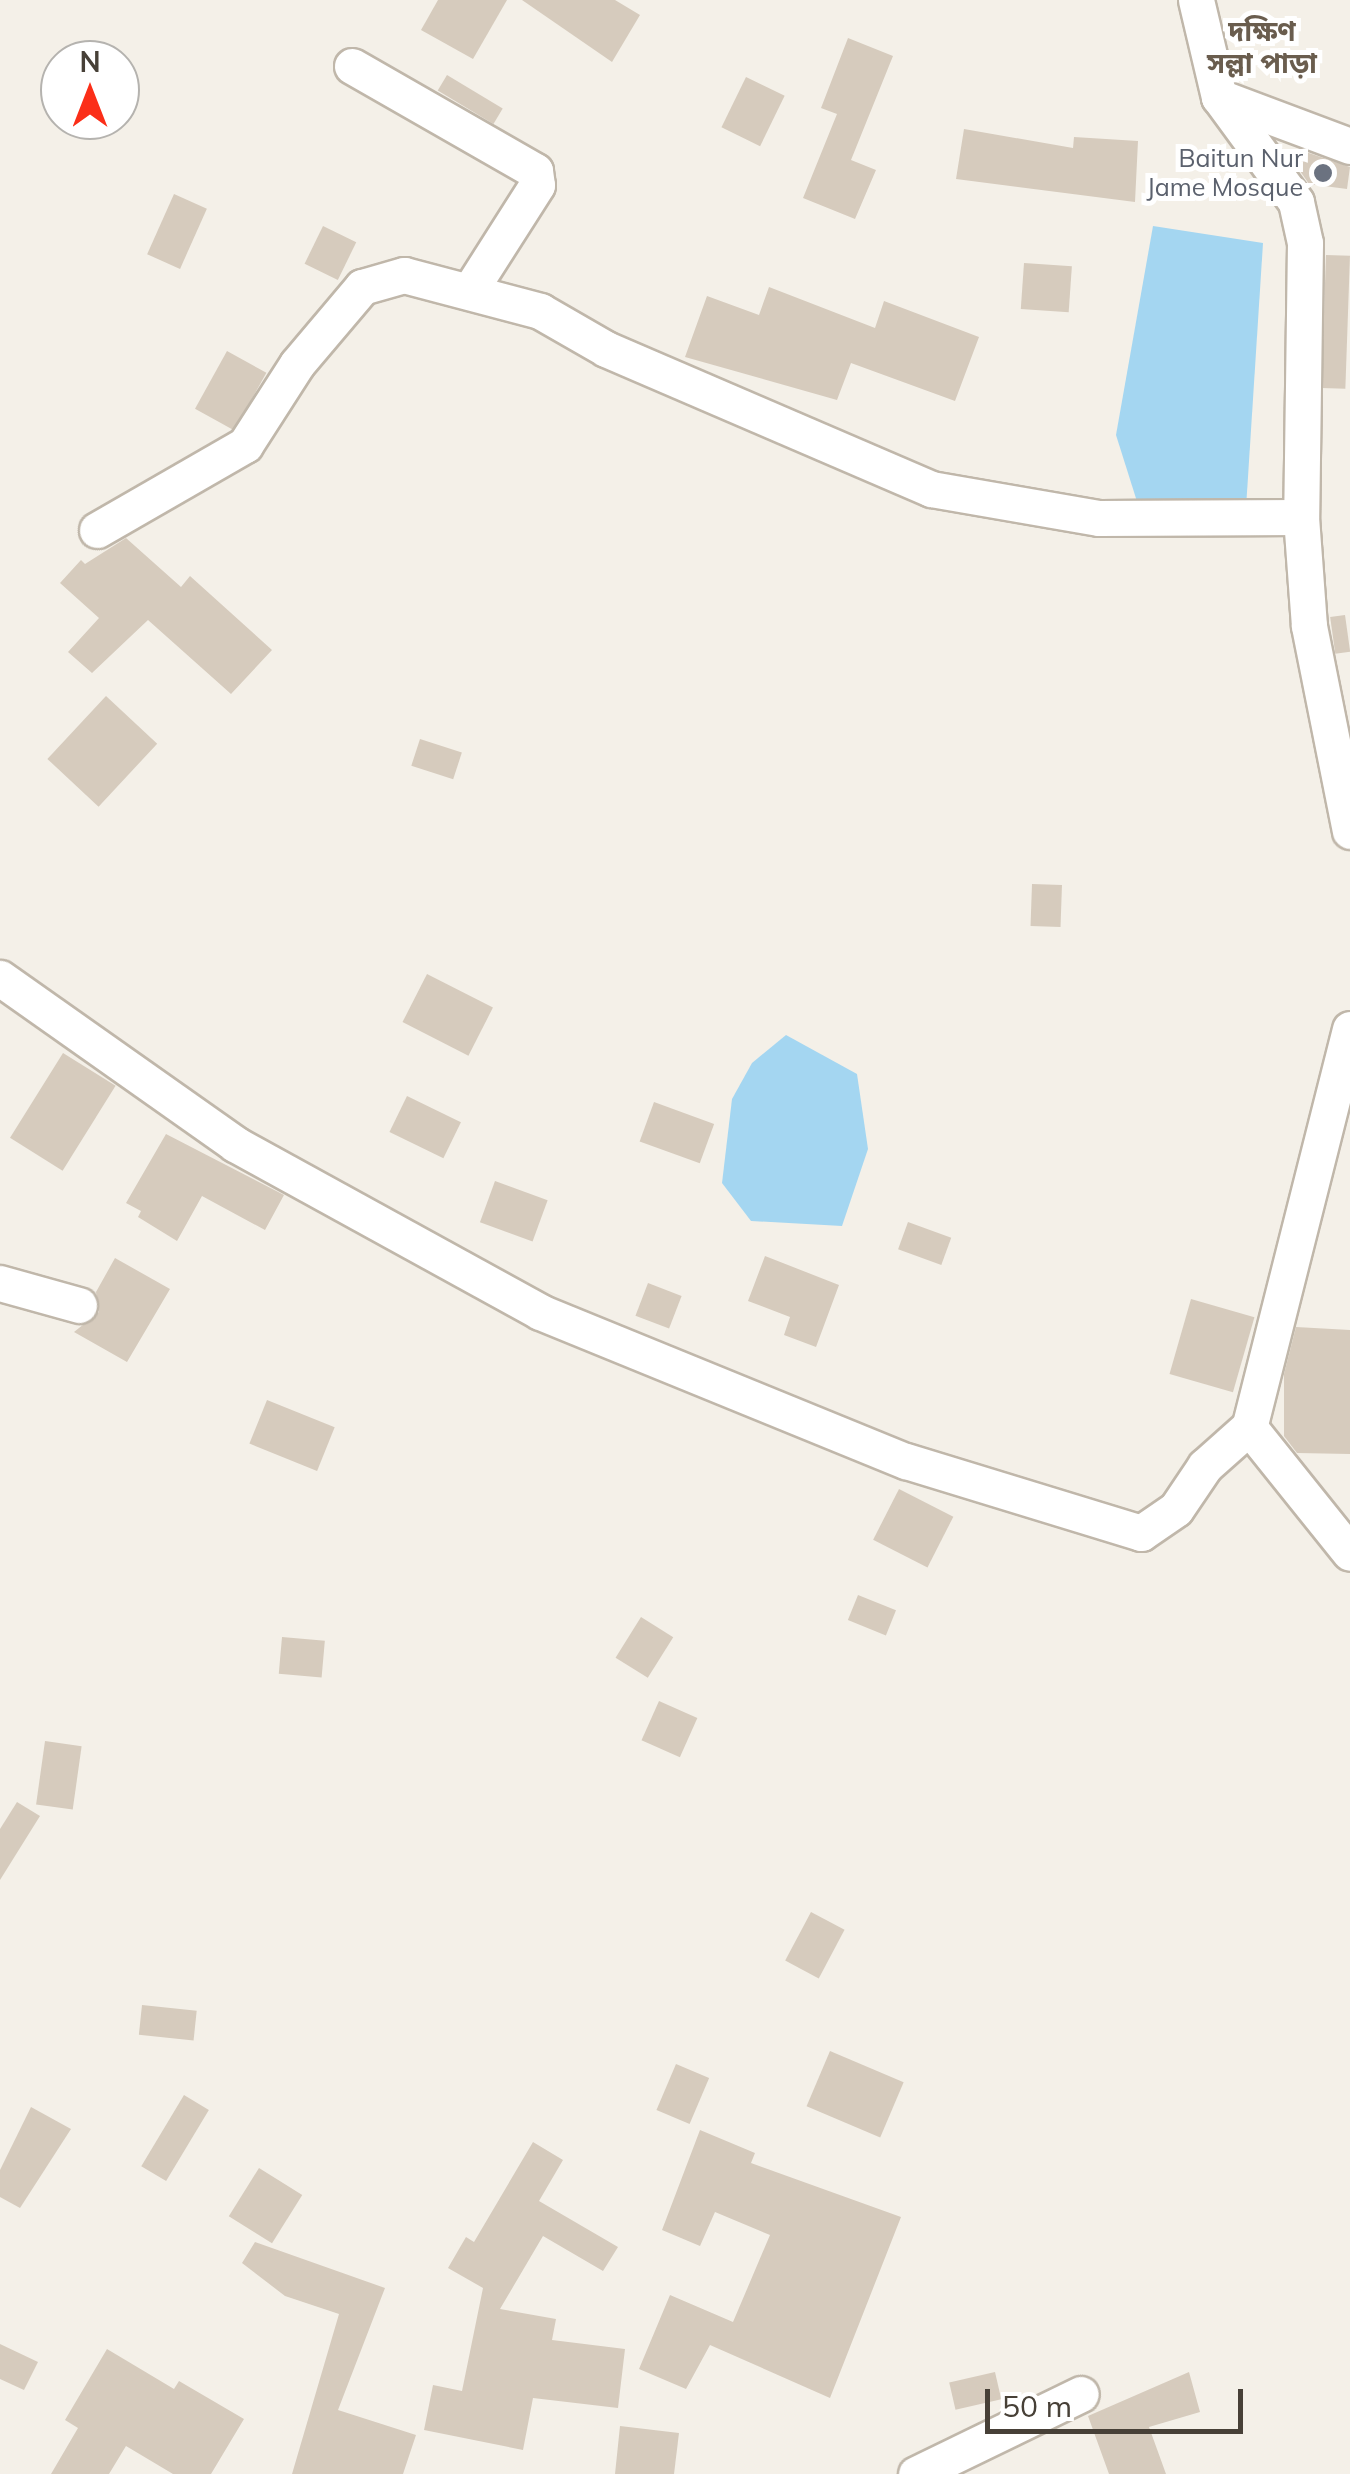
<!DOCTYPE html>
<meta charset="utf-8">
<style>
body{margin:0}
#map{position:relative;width:1350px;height:2474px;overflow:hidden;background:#f4f0e8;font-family:Mulish,"Noto Sans Bengali",sans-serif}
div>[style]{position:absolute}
.water>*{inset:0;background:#a4d6f1}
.building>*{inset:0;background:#d6cbbd;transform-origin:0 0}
.roads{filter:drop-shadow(2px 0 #c0b7aa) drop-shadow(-2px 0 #c0b7aa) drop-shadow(0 2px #c0b7aa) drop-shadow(0 -2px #c0b7aa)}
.minor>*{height:35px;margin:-17.5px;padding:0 17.5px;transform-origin:17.5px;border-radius:17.5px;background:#fff}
.dots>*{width:28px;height:28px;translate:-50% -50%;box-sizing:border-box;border:5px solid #fff;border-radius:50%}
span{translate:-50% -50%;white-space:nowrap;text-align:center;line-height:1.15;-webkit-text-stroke:10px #fff;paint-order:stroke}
.worship-label{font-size:25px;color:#5b616d}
.right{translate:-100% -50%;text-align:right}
.neighbourhood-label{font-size:28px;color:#6a5d4e;font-weight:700}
.north{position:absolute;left:40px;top:40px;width:100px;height:100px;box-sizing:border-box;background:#fff;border:2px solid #b5b3af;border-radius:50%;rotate:0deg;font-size:28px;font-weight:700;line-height:40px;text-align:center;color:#474037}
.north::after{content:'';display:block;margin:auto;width:35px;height:45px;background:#fb2e18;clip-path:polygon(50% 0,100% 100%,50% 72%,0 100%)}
.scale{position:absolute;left:985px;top:2389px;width:258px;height:45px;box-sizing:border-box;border:5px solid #474037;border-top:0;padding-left:12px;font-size:30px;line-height:35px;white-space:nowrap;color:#474037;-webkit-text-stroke:8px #fff;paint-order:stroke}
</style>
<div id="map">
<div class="water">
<i style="clip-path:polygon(1153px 226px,1263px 243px,1246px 508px,1140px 511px,1116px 435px)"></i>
<i style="clip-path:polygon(786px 1035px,857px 1074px,868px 1149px,842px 1226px,751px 1221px,722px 1183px,732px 1099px,752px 1063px)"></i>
</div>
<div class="building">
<i style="clip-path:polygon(438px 0,507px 0,473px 59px,421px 30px)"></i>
<i style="clip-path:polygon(522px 0,615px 0,640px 15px,612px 62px)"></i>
<i style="clip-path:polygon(848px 38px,893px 56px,851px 160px,876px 170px,855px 219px,803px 198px,837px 114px,821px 108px)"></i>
<i style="left:447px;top:75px;width:65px;height:18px;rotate:31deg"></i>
<i style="left:746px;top:77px;width:43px;height:56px;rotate:26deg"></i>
<i style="clip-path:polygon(964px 129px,1073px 148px,1074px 137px,1138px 141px,1135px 202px,956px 179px)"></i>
<i style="clip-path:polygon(1300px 150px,1350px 167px,1347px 189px,1309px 184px,1298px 168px)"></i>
<i style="left:174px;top:194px;width:36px;height:66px;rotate:24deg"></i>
<i style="left:323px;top:226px;width:37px;height:42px;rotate:26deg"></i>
<i style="left:1326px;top:255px;width:24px;height:133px;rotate:2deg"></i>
<i style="left:1024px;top:263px;width:48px;height:46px;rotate:4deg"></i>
<i style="clip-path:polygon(769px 287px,875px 328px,884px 301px,979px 337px,955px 401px,851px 363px,837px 400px,685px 357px,707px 296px,759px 315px)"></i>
<i style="left:227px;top:351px;width:45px;height:66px;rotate:29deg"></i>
<i style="clip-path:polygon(126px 538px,181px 587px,190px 576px,272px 650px,231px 694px,148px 620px,92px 673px,68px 652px,99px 618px,60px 583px,81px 560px,85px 564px)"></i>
<i style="left:1345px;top:615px;width:37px;height:15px;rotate:82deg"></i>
<i style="left:106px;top:696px;width:70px;height:86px;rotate:43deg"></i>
<i style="left:420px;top:739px;width:44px;height:28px;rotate:18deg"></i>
<i style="left:1032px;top:884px;width:30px;height:42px;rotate:2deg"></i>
<i style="left:427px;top:974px;width:74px;height:54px;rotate:27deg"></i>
<i style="left:63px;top:1053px;width:62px;height:100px;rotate:32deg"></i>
<i style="left:407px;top:1096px;width:60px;height:40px;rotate:26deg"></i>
<i style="left:654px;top:1102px;width:64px;height:42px;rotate:20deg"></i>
<i style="clip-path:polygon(166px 1134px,284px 1195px,265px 1230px,202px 1196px,177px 1241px,138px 1217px,141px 1211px,126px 1203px)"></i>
<i style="left:495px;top:1181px;width:56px;height:44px;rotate:20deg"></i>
<i style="left:908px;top:1222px;width:46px;height:29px;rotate:20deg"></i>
<i style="clip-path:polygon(765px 1256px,839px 1285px,816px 1347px,784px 1335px,790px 1317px,748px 1301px)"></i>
<i style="clip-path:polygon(115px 1258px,170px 1289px,127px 1362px,74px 1332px,99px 1312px,96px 1292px)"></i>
<i style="left:648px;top:1283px;width:36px;height:35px;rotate:21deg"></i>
<i style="left:1191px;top:1299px;width:66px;height:78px;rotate:16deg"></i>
<i style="clip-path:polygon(1296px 1327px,1350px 1330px,1350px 1454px,1297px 1453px,1284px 1436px,1284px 1374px)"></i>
<i style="left:267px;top:1400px;width:73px;height:47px;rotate:22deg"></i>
<i style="left:899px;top:1489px;width:61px;height:57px;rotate:27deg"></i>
<i style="left:858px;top:1595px;width:41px;height:27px;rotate:22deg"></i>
<i style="left:641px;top:1617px;width:38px;height:48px;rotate:32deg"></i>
<i style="left:282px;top:1637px;width:43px;height:37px;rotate:5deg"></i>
<i style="left:659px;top:1701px;width:42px;height:43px;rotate:24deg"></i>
<i style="left:45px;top:1741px;width:37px;height:64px;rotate:8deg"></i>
<i style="clip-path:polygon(17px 1802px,40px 1816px,0 1880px,0 1829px)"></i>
<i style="left:811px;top:1912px;width:38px;height:55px;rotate:28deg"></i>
<i style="left:142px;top:2005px;width:55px;height:30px;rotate:6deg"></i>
<i style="left:830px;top:2051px;width:80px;height:60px;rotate:23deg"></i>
<i style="left:676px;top:2064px;width:36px;height:50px;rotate:23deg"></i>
<i style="left:184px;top:2095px;width:29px;height:83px;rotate:31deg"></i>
<i style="clip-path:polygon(31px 2107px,71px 2129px,20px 2208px,0 2197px,0 2170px)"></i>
<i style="clip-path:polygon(700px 2130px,755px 2153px,751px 2163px,901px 2217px,830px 2398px,710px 2345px,686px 2389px,639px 2369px,670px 2295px,733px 2322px,770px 2235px,715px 2212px,700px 2246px,662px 2230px)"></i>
<i style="clip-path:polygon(533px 2142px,563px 2160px,539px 2201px,618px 2247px,603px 2271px,543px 2236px,500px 2309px,556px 2319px,552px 2340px,625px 2349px,618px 2408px,533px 2398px,523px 2450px,424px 2430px,433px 2385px,462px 2391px,483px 2288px,448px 2268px,466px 2237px,474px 2242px)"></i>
<i style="left:259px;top:2168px;width:51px;height:57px;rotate:32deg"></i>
<i style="clip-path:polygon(255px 2242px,385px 2288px,338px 2410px,416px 2435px,403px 2474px,292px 2474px,339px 2314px,285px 2296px,242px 2263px)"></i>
<i style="clip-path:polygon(0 2344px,38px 2362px,24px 2390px,0 2379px)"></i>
<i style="clip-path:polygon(107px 2349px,174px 2389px,179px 2381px,244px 2419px,211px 2474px,173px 2474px,126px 2446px,109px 2474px,51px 2474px,78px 2428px,65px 2420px)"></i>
<i style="left:995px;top:2372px;width:28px;height:47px;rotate:77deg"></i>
<i style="clip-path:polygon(1189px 2372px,1200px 2412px,1149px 2427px,1166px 2474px,1109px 2474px,1088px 2416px)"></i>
<i style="clip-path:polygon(620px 2426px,679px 2433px,674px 2474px,615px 2474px)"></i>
</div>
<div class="roads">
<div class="minor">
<i style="left:1196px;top:0;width:100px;rotate:76.7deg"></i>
<i style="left:1219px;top:97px;width:130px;rotate:53.7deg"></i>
<i style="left:1296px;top:202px;width:42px;rotate:77.6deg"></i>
<i style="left:1305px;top:243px;width:274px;rotate:90.8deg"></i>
<i style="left:1301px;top:517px;width:109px;rotate:85.8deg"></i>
<i style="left:1309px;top:626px;width:209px;rotate:78.7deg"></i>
<i style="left:352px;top:66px;width:211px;rotate:29.8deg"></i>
<i style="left:535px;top:171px;width:14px;rotate:82deg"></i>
<i style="left:537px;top:185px;width:125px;rotate:122.5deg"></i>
<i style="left:1219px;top:97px;width:140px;rotate:20.5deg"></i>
<i style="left:97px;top:530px;width:171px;rotate:-29.9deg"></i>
<i style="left:245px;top:445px;width:96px;rotate:-57.3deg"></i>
<i style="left:297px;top:364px;width:101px;rotate:-49.8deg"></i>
<i style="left:362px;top:287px;width:44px;rotate:-15.9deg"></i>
<i style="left:404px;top:275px;width:141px;rotate:14.8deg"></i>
<i style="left:540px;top:311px;width:76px;rotate:29.9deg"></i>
<i style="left:606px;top:349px;width:354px;rotate:23.3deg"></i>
<i style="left:931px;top:489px;width:170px;rotate:9.8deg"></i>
<i style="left:1099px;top:518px;width:202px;rotate:-0.3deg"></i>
<i style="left:0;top:978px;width:288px;rotate:35.2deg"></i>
<i style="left:235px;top:1144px;width:348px;rotate:28.8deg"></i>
<i style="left:540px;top:1312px;width:395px;rotate:22.2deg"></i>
<i style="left:906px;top:1461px;width:246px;rotate:17deg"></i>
<i style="left:1141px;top:1533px;width:42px;rotate:-34.4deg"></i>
<i style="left:1176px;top:1509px;width:52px;rotate:-56deg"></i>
<i style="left:1205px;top:1466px;width:59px;rotate:-41.6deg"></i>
<i style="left:1350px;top:1029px;width:411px;rotate:104.2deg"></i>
<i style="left:1249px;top:1427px;width:161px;rotate:51.3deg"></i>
<i style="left:0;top:1283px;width:82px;rotate:15.6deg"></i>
<i style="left:916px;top:2474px;width:183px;rotate:-25.9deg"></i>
</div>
</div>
<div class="dots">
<i style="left:1323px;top:173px;background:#6b7280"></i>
</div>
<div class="worship-label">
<span class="right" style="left:1303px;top:173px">Baitun Nur<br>Jame Mosque</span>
</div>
<div class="neighbourhood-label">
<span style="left:1262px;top:47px">দক্ষিণ<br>সল্লা পাড়া</span>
</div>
<div class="north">N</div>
<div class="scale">50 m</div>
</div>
